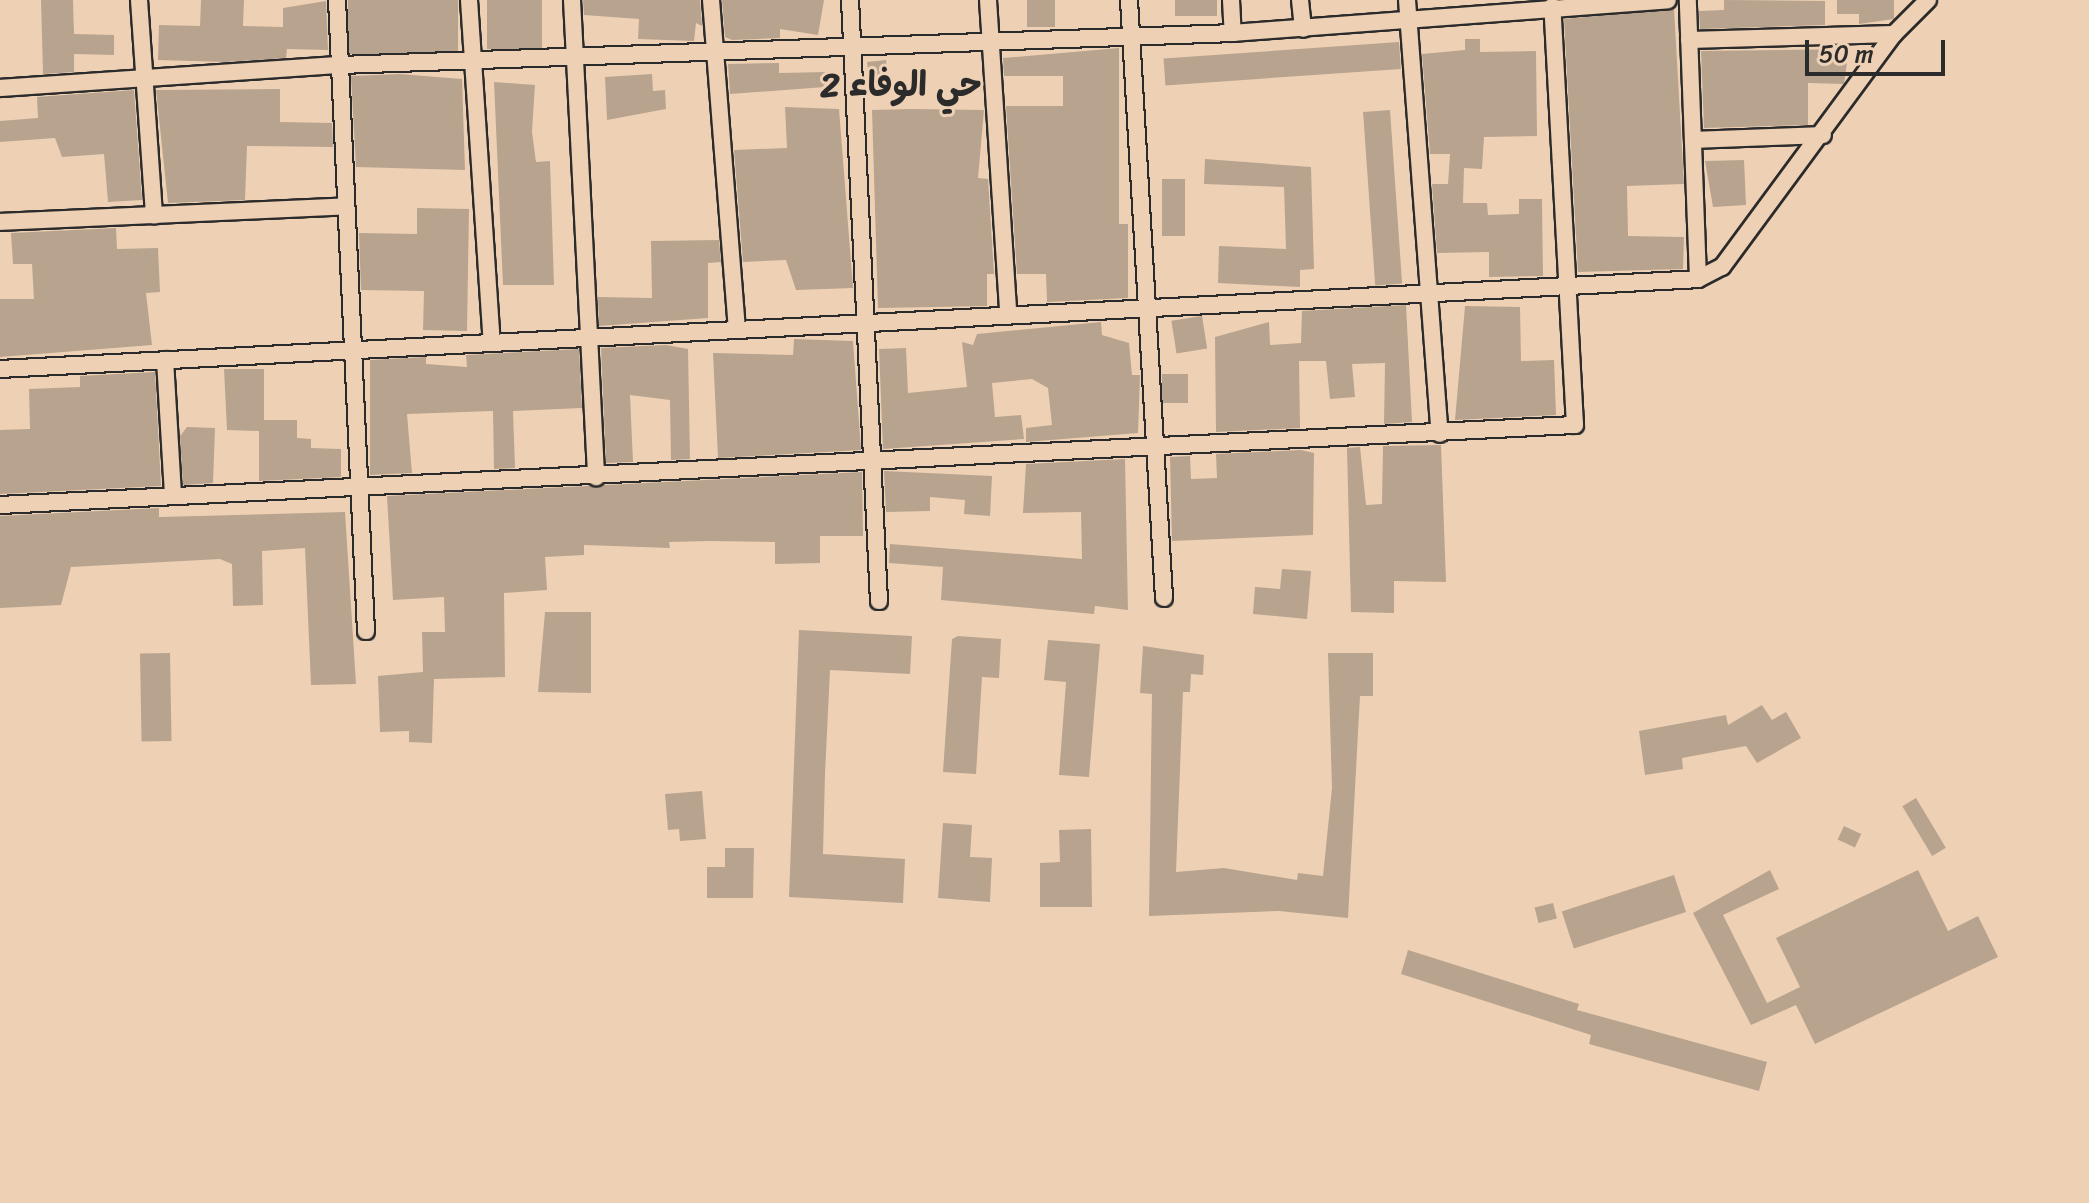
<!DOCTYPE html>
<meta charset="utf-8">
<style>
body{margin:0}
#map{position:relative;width:2089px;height:1203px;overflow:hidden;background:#eed1b4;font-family:Sriracha,"Playpen Sans Arabic",sans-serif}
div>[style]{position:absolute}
.building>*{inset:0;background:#b8a38f;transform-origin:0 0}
.roads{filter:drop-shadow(2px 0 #2b2b2b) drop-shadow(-2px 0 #2b2b2b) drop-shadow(0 2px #2b2b2b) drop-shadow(0 -2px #2b2b2b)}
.street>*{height:16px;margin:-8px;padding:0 8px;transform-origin:8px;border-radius:8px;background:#eed1b4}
span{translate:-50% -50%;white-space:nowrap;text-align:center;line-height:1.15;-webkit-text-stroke:6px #eed1b4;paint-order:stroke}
.district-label{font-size:34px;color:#2b2b2b;font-weight:700}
.scale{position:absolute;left:1805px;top:40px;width:140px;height:36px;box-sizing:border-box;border:4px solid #2b2b2b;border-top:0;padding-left:10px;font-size:24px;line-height:28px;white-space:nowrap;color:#2b2b2b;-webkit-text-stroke:6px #eed1b4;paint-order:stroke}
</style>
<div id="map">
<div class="building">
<i style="clip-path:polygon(41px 0,73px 0,74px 34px,114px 35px,114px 55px,74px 54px,74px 72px,43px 74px)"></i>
<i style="clip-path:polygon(201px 0,244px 0,243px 26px,283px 27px,283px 8px,326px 1px,328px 50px,287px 49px,286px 58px,226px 62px,158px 60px,159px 25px,200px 26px)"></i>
<i style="left:348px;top:0;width:110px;height:54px"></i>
<i style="left:487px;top:0;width:55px;height:49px"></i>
<i style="clip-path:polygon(583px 0,700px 0,702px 26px,696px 23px,694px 41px,638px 39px,639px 19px,584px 15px)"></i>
<i style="clip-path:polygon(722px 0,824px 0,818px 35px,780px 29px,780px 38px,732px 40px,725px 37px)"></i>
<i style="left:1027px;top:0;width:28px;height:27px"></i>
<i style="left:1175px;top:0;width:42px;height:16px"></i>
<i style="clip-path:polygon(1724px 0,1825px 1px,1825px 25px,1700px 29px,1699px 11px,1724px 10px)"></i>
<i style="clip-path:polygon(1837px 0,1894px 0,1894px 19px,1859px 24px,1859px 14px,1837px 14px)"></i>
<i style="clip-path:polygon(1674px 9px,1684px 184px,1627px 186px,1628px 236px,1684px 237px,1683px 269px,1578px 272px,1564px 19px)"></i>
<i style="clip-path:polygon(1465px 39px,1480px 39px,1480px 52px,1536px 51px,1537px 136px,1484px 137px,1482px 169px,1464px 168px,1463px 203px,1487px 203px,1488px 215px,1519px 214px,1519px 199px,1542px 199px,1543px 276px,1489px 277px,1489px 252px,1437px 253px,1432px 184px,1448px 184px,1450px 154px,1430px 154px,1422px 54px,1465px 50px)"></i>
<i style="left:1399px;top:42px;width:27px;height:236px;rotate:86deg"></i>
<i style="clip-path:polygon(1119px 48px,1119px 224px,1128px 224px,1128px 298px,1047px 302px,1046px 274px,1017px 274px,1006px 106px,1063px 106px,1063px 76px,1004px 76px,1003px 58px)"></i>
<i style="clip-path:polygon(1849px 49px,1844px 84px,1808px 83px,1808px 125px,1704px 128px,1701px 51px)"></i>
<i style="left:886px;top:60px;width:20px;height:19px;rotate:84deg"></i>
<i style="clip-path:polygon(779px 63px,779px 73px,827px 72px,838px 86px,730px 94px,728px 64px)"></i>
<i style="clip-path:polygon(400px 74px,462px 79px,465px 170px,356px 167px,351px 76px)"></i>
<i style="clip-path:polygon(652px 74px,653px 91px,665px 90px,666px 109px,607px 120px,605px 77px)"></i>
<i style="clip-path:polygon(494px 82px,535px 85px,532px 132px,536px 162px,550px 161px,554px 285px,503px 285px)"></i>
<i style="clip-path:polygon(280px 89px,280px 122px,332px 123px,333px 147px,247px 146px,245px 200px,168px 203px,156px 90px)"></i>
<i style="clip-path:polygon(134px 90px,142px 200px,108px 202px,104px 154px,62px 157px,55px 138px,0 142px,0 121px,38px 118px,37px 97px)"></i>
<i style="clip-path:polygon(785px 107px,839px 109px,853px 288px,796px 290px,786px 260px,743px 262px,734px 150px,787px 148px)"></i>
<i style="clip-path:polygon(911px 109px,984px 110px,978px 178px,988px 179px,994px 274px,987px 274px,987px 306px,878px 308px,872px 110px)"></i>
<i style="left:1390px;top:110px;width:174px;height:27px;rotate:86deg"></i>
<i style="clip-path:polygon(1205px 159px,1311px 167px,1314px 269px,1300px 270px,1300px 287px,1218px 283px,1219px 246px,1286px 249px,1284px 187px,1204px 184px)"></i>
<i style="clip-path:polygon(1744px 160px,1746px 205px,1713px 207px,1705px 161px)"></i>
<i style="left:1162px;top:179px;width:23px;height:57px"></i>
<i style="clip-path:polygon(417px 208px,469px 209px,467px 331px,423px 330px,424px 291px,361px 290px,359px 233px,417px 234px)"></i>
<i style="clip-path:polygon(116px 228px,117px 249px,158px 248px,160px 292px,146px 293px,152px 345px,0 357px,0 299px,34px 299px,32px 264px,13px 264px,11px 233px)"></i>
<i style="clip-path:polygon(719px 240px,721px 262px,708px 263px,708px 318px,599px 326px,598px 297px,652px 298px,651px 241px)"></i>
<i style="clip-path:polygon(1406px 305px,1412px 422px,1384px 424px,1385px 363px,1352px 364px,1355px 397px,1330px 399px,1326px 361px,1299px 361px,1300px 428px,1216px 432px,1215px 337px,1269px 322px,1270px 345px,1301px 343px,1302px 311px)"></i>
<i style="clip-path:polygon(1465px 306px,1520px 307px,1521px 361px,1554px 360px,1556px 415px,1455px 420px)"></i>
<i style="left:1202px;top:316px;width:33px;height:31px;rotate:81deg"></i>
<i style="clip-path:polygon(1101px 322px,1102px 335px,1129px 343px,1132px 375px,1140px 375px,1138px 433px,1026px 442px,1026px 428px,1052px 425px,1048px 388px,1032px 379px,992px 383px,995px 417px,1021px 415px,1024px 439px,883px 449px,879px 349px,906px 348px,908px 393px,967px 387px,962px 342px,973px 345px,977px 334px)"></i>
<i style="clip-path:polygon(794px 339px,853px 341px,861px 450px,718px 458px,713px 353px,793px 355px)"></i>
<i style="clip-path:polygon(666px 345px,688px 349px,690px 459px,671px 460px,670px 400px,630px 395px,633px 462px,606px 463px,601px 348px)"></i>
<i style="clip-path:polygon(579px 349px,582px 408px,513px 411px,515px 468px,494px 469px,493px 411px,407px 414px,412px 473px,370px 475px,370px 360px,426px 357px,426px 364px,467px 367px,466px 355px)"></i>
<i style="clip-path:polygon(224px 369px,264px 369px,264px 420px,297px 420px,297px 438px,311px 439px,311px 448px,341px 449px,341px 477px,259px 481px,259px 431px,227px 430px)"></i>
<i style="clip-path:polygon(155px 372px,161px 486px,0 494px,0 430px,30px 429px,29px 389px,80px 387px,80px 376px)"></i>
<i style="left:1162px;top:374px;width:26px;height:29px"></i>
<i style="clip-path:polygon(187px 427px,215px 428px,213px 483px,183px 485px,180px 436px)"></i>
<i style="clip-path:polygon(1441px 445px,1446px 582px,1394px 581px,1394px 613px,1351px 612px,1347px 448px,1360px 447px,1366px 505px,1382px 504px,1383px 446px)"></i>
<i style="clip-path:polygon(1301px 450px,1314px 453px,1313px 535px,1172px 541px,1170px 457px,1190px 456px,1191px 479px,1217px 478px,1216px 454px)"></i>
<i style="clip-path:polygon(1125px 459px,1128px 610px,1095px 606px,1094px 614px,941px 600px,943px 567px,889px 563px,890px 544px,1082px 559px,1081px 512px,1023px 513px,1026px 464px)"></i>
<i style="clip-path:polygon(884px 471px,992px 476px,990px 516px,964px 514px,965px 500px,930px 497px,930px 511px,886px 512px)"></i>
<i style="clip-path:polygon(862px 472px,863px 536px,820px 536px,820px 563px,775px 564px,775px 542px,708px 541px,669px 542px,670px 548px,584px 545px,584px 555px,545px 557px,547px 590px,504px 593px,505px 677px,434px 679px,432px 743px,409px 742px,409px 731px,380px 732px,378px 676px,423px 672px,422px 632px,445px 632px,444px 597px,393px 600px,387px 496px)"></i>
<i style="clip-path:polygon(159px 508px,159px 517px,345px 512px,356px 684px,311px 685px,305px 548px,262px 551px,263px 605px,233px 606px,232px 564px,220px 559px,71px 567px,61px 605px,0 608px,0 516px)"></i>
<i style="clip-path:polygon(1282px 569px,1311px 571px,1307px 619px,1253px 614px,1255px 587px,1280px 589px)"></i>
<i style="clip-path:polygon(545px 612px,591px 612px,591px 693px,538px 692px)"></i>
<i style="clip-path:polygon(799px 630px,912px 636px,910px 674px,830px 670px,825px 774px,823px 854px,905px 859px,903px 903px,789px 897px)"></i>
<i style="clip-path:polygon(958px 636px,1001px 639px,999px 678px,982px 677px,976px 774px,943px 772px,952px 639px)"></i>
<i style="clip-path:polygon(1048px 640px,1100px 644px,1089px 777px,1059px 775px,1066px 682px,1044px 680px)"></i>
<i style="clip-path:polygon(1143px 646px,1204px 655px,1203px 675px,1191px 674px,1190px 692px,1183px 692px,1176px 872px,1224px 868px,1297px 880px,1298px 873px,1323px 876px,1332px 788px,1328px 653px,1373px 653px,1373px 696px,1360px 696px,1348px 918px,1279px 911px,1149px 916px,1152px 694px,1140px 693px)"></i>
<i style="left:170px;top:653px;width:88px;height:30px;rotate:89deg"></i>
<i style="clip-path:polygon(1762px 705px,1772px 720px,1786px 712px,1801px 738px,1757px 763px,1746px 746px,1682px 758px,1683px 769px,1645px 775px,1639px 731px,1726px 715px,1728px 725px)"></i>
<i style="clip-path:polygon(702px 791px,706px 839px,680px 841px,679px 829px,668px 830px,665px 794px)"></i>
<i style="left:1916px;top:798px;width:58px;height:16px;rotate:59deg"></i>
<i style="clip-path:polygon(943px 823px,972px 825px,970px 857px,992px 858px,990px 902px,938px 898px)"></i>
<i style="left:1844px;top:826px;width:19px;height:15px;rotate:25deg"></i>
<i style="clip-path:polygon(1091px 829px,1092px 907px,1040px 907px,1040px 863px,1060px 862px,1059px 830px)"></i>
<i style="clip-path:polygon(725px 848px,754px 848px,753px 898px,707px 898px,707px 867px,725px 867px)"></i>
<i style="clip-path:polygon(1770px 870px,1779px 889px,1723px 915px,1767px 1003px,1800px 987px,1776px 938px,1918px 870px,1948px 931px,1978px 916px,1998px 957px,1815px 1044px,1796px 1005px,1751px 1025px,1693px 913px)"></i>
<i style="left:1674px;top:875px;width:39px;height:118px;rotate:72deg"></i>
<i style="left:1553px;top:903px;width:16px;height:19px;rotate:76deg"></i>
<i style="clip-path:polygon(1408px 950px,1579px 1004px,1577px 1010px,1767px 1062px,1759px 1091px,1589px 1044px,1591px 1035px,1401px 974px)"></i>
</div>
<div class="roads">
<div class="street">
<i style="left:139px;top:0;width:216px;rotate:86deg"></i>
<i style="left:337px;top:0;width:632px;rotate:87.37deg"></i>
<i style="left:469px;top:0;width:343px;rotate:86.2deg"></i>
<i style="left:572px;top:0;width:478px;rotate:87.1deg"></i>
<i style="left:711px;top:0;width:329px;rotate:85.5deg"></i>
<i style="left:850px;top:0;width:602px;rotate:87.24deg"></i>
<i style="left:988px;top:0;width:314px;rotate:86.3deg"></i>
<i style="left:1129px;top:0;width:599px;rotate:86.65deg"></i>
<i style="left:1231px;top:0;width:33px;rotate:87deg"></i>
<i style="left:1300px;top:0;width:29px;rotate:84deg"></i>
<i style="left:1407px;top:0;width:435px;rotate:85.7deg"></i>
<i style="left:1689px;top:40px;width:205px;rotate:-1.7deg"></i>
<i style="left:0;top:88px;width:341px;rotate:-3.9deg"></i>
<i style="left:340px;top:65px;width:894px;rotate:-2.05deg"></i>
<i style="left:1233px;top:33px;width:436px;rotate:-4.3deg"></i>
<i style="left:1693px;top:140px;width:130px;rotate:-2.2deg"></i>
<i style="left:0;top:222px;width:346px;rotate:-2.6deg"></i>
<i style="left:1698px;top:279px;width:27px;rotate:-27deg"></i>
<i style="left:1722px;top:267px;width:290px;rotate:-53.6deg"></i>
<i style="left:1894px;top:34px;width:48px;rotate:-45deg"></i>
<i style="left:165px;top:360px;width:135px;rotate:86.6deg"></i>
<i style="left:0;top:369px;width:1700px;rotate:-3.03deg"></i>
<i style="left:1698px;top:279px;width:279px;rotate:-92.1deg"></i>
<i style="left:0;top:505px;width:1577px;rotate:-2.91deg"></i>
<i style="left:1575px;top:425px;width:419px;rotate:-93.1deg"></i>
</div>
</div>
<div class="district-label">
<span style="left:901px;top:86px">حي الوفاء 2</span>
</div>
<div class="scale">50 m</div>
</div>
